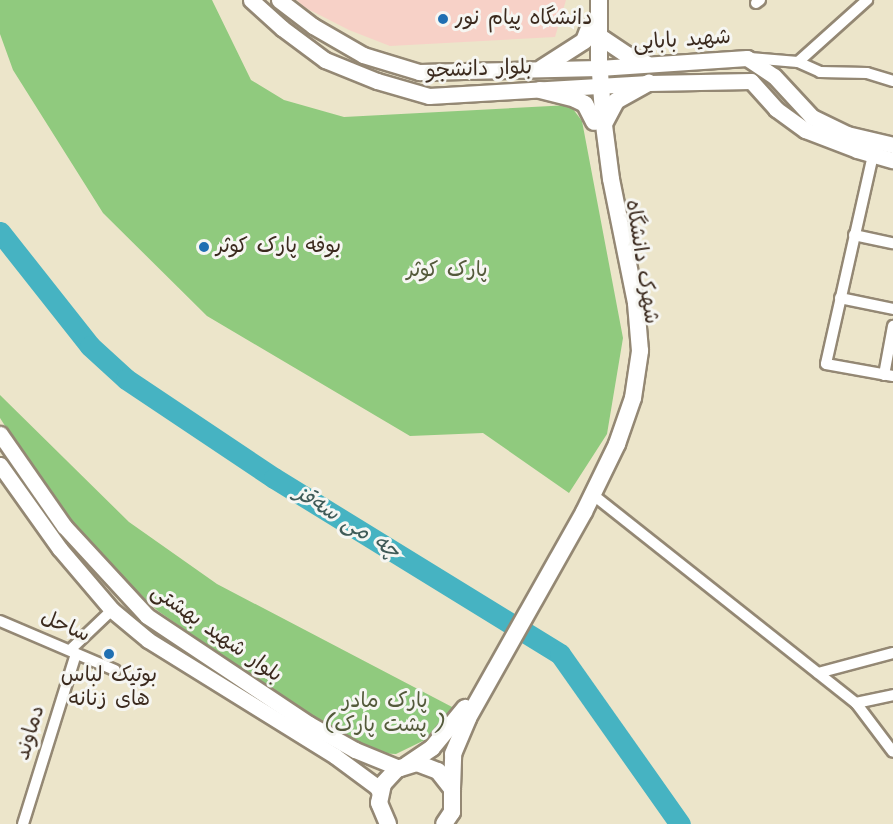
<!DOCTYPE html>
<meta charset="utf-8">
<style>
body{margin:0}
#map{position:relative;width:893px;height:824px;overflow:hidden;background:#ece5ca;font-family:Kalam,"Playpen Sans Arabic",sans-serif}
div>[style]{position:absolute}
.built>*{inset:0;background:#f7d1c7}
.green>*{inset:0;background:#90ca7e}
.river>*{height:21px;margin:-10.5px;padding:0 10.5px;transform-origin:10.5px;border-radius:10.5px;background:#46b3c2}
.roads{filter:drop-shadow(2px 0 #948874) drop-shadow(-2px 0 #948874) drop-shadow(0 2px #948874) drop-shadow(0 -2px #948874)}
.street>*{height:10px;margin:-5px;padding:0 5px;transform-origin:5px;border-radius:5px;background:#fff}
.secondary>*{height:15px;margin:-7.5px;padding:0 7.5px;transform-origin:7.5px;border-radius:7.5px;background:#fff}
.primary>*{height:16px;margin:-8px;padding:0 8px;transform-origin:8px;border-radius:8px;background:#fff}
.dots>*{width:16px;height:16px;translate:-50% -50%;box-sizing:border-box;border:3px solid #f6f6f2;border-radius:50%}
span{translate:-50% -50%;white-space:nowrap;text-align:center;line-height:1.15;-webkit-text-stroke:6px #f6f6f2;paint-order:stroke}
.poi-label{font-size:21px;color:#3b2a1e}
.left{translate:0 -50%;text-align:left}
.street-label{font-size:21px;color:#3b2a1e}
.park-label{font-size:21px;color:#545a3b}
.water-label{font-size:22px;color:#3f5a57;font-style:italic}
</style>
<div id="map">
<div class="built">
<i style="clip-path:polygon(297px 0,566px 0,555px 37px,390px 46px,349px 30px,304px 7px)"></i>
</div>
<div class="green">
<i style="clip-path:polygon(0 0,212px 0,251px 80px,284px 100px,344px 117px,570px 105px,582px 121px,623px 338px,607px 434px,569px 493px,483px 433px,410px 436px,207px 316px,103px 213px,13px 70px,0 34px)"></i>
<i style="clip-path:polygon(0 395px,129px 522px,217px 584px,454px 708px,433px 736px,396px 754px,377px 753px,306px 714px,158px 611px,106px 565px,45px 489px,0 418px)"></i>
</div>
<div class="river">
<i style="left:0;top:232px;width:145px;rotate:51.7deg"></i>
<i style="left:90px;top:346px;width:49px;rotate:42.5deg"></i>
<i style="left:126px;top:379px;width:178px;rotate:33.8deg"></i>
<i style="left:274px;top:478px;width:336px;rotate:31.6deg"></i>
<i style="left:560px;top:654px;width:208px;rotate:54.8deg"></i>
</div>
<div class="roads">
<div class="street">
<i style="left:756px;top:3px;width:5px;rotate:-37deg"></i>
<i style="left:750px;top:58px;width:48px;rotate:4.8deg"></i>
<i style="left:798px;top:62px;width:24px;rotate:24deg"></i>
<i style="left:820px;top:72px;width:47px;rotate:1.2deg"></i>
<i style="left:867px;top:73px;width:27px;rotate:17deg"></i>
<i style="left:798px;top:62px;width:93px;rotate:-41.9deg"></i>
<i style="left:873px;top:155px;width:214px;rotate:102.7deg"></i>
<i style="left:826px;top:364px;width:68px;rotate:10.2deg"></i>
<i style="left:854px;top:235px;width:40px;rotate:12deg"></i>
<i style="left:840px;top:298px;width:54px;rotate:11.7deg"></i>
<i style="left:884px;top:375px;width:50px;rotate:-79.6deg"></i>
<i style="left:592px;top:494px;width:337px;rotate:38.4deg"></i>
<i style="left:856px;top:703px;width:61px;rotate:52.9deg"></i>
<i style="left:0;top:621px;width:125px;rotate:23.1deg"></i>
<i style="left:70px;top:650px;width:58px;rotate:-43.6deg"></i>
<i style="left:818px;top:673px;width:78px;rotate:-14.9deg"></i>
<i style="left:856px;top:703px;width:38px;rotate:-12deg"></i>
<i style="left:23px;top:824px;width:178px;rotate:-72.7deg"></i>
</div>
<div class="secondary">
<i style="left:251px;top:0;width:42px;rotate:42.1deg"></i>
<i style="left:282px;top:28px;width:54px;rotate:36.7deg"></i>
<i style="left:325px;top:60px;width:56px;rotate:22deg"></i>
<i style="left:377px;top:81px;width:54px;rotate:16.1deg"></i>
<i style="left:429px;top:96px;width:220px;rotate:-3.4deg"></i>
<i style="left:649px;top:83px;width:102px;rotate:-1.1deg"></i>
<i style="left:751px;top:81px;width:38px;rotate:48deg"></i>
<i style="left:776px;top:109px;width:36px;rotate:36deg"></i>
<i style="left:805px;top:130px;width:56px;rotate:21deg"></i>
<i style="left:857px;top:150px;width:37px;rotate:16deg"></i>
<i style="left:279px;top:0;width:43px;rotate:37.4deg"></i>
<i style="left:313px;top:26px;width:58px;rotate:30.1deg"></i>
<i style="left:363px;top:55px;width:59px;rotate:16.9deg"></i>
<i style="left:419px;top:72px;width:180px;rotate:-1.3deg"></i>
<i style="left:599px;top:68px;width:148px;rotate:-3.9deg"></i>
<i style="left:747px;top:58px;width:32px;rotate:34deg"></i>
<i style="left:774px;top:76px;width:56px;rotate:47.2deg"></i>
<i style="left:812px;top:117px;width:39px;rotate:26deg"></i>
<i style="left:847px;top:134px;width:47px;rotate:13.4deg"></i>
<i style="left:0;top:434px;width:112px;rotate:55.2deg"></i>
<i style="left:64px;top:526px;width:122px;rotate:47.3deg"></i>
<i style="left:147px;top:616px;width:195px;rotate:33.7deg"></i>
<i style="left:309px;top:724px;width:53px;rotate:29.5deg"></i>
<i style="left:355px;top:750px;width:48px;rotate:22.2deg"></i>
<i style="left:0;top:465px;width:103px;rotate:54.5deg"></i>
<i style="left:60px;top:549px;width:80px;rotate:49.6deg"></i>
<i style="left:112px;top:610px;width:47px;rotate:39.8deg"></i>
<i style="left:148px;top:640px;width:220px;rotate:31.8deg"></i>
<i style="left:335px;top:756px;width:52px;rotate:36.4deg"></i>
<i style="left:377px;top:787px;width:7px;rotate:63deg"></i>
</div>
<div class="primary">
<i style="left:593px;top:32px;width:41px;rotate:34.1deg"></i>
<i style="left:627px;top:55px;width:21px;rotate:25deg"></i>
<i style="left:542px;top:68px;width:50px;rotate:-32.7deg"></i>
<i style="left:584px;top:41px;width:14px;rotate:-69deg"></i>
<i style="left:540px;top:90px;width:36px;rotate:14deg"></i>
<i style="left:575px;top:99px;width:11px;rotate:27deg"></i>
<i style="left:585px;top:104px;width:20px;rotate:63deg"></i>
<i style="left:604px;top:124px;width:26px;rotate:-62deg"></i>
<i style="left:616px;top:101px;width:38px;rotate:-29deg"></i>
<i style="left:407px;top:765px;width:30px;rotate:-34deg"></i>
<i style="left:432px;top:748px;width:52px;rotate:-50.5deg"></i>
<i style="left:452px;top:789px;width:35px;rotate:-88deg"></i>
<i style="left:453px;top:754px;width:39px;rotate:-67deg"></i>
<i style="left:468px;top:718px;width:236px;rotate:-60.6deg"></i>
<i style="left:584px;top:512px;width:76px;rotate:-64.1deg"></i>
<i style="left:617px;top:444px;width:49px;rotate:-70.8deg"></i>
<i style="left:633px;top:398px;width:48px;rotate:-81.5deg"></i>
<i style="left:640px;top:351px;width:48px;rotate:-94.8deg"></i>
<i style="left:636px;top:303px;width:126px;rotate:-101.4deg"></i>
<i style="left:611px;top:179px;width:54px;rotate:-97.4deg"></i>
<i style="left:604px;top:125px;width:65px;rotate:-94.4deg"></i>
<i style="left:599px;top:60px;width:60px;rotate:-90deg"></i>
<i style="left:388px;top:824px;width:23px;rotate:-113deg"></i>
<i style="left:379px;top:803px;width:19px;rotate:-78deg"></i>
<i style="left:383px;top:784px;width:21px;rotate:-47deg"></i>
<i style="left:397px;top:769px;width:21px;rotate:-17deg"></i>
<i style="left:417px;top:763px;width:22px;rotate:21deg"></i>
<i style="left:438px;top:771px;width:23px;rotate:52deg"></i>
<i style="left:452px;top:789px;width:23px;rotate:90deg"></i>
<i style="left:452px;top:812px;width:14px;rotate:124deg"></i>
</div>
</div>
<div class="dots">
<i style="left:443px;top:19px;background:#1f6fb2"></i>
<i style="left:204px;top:247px;background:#1f6fb2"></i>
<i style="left:109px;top:654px;background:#1f6fb2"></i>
</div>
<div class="poi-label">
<span class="left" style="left:455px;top:19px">دانشگاه پیام نور</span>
<span class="left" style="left:216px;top:247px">بوفه پارک کوثر</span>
<span style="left:109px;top:688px">بوتیک لباس<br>های زنانه</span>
</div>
<div class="street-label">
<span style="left:682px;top:41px;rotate:-4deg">شهید بابایی</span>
<span style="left:479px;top:70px;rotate:-2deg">بلوار دانشجو</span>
<span style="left:641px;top:262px;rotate:81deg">شهرک دانشگاه</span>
<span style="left:65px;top:627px;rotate:23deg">ساحل</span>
<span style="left:216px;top:634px;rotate:35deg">بلوار شهید بهشتی</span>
<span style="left:31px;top:733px;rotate:-73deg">دماوند</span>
</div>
<div class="park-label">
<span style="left:447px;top:271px">پارک کوثر</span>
<span style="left:385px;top:714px">پارک مادر<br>(پشت پارک )</span>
</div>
<div class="water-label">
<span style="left:347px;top:523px;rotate:32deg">چە می سەقز</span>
</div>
</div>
